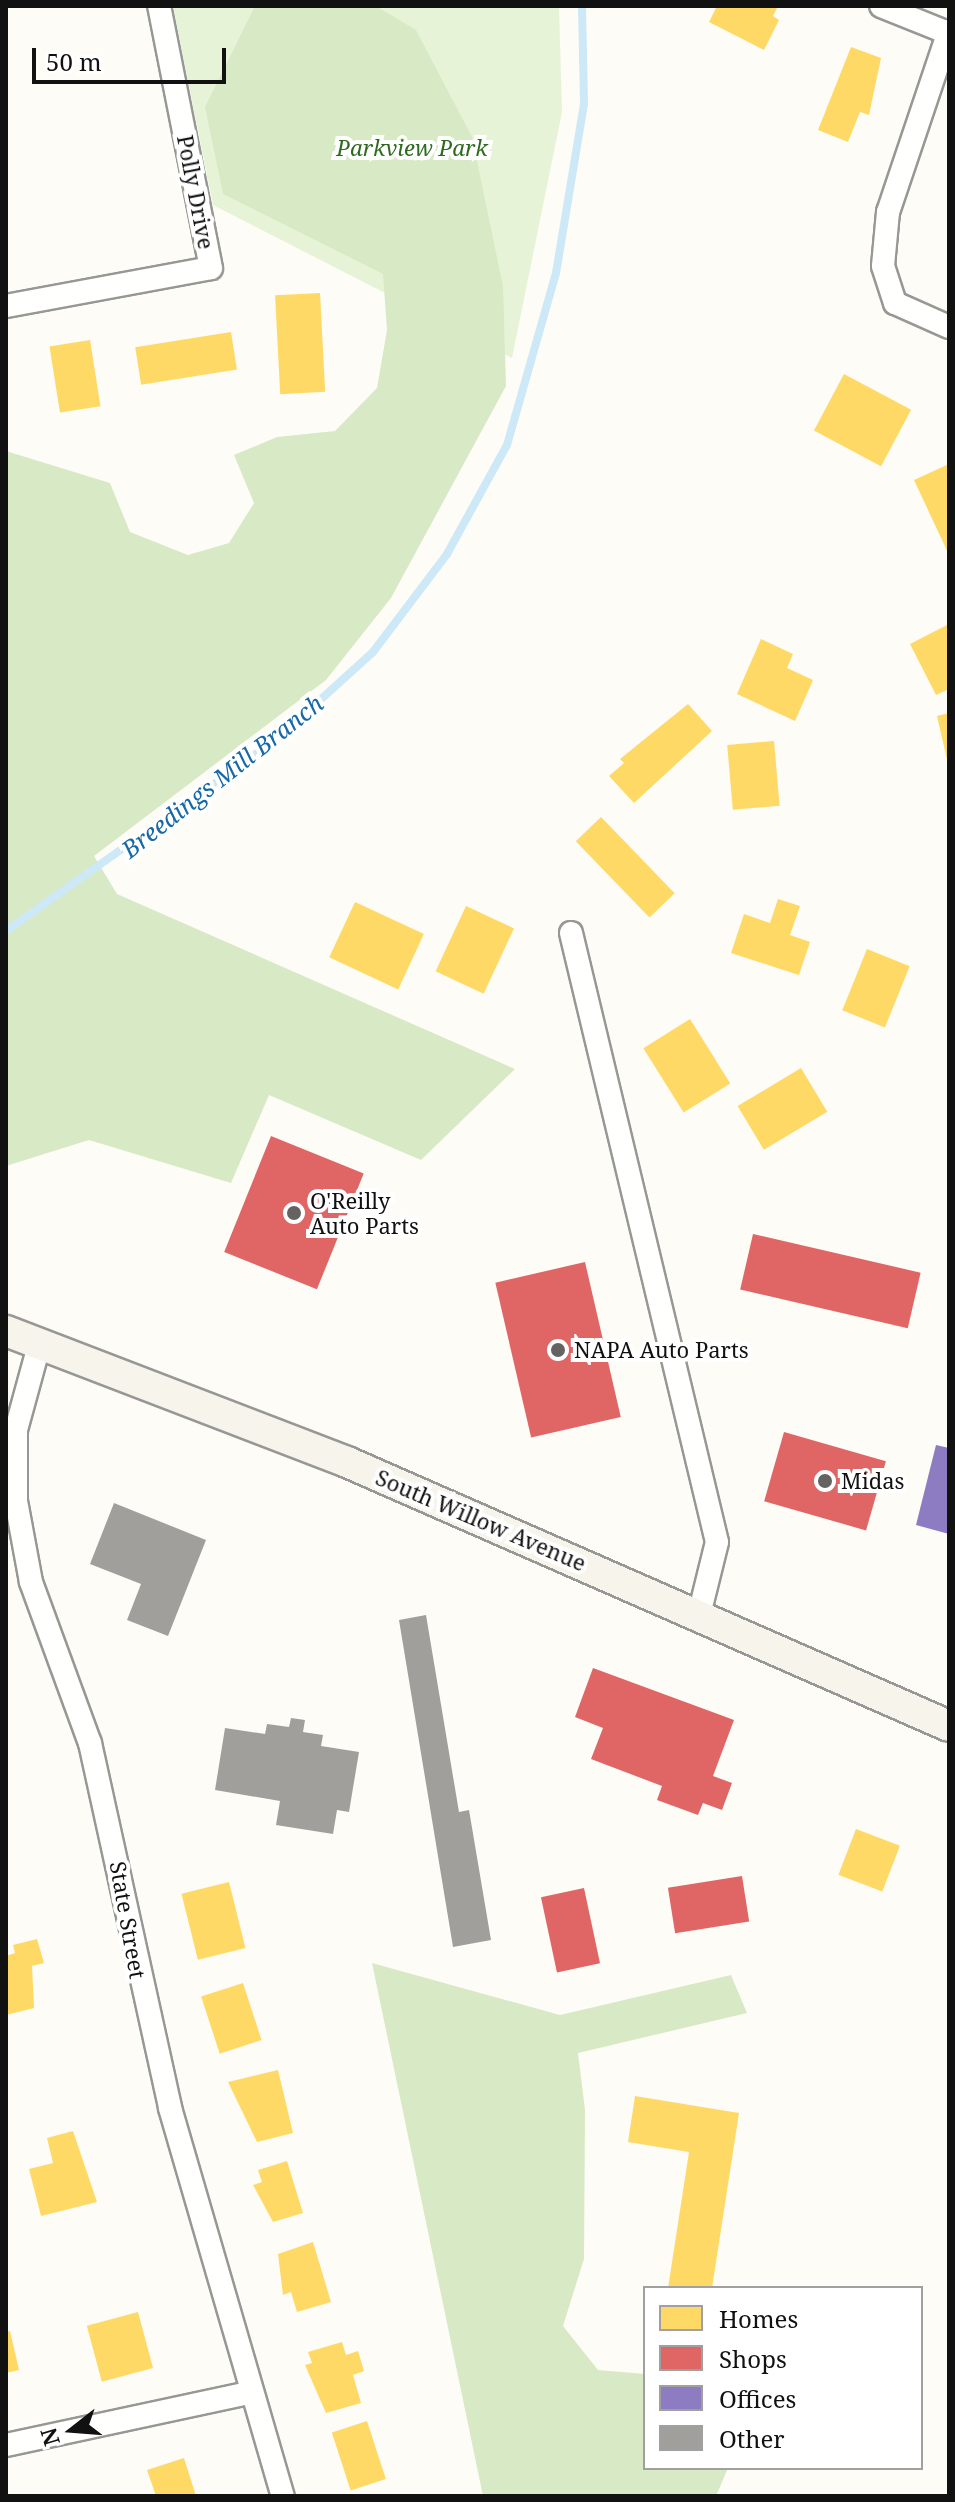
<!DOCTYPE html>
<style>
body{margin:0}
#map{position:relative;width:955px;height:2502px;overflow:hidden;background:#fdfcf7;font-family:"Noto Serif",serif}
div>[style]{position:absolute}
.green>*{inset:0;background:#e7f3d7}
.forest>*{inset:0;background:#d8eac5}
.homes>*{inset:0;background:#ffd966;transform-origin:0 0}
.shops>*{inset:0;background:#e06666;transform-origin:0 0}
.offices>*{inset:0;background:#8e7cc3}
.stream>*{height:8px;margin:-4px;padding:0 4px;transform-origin:4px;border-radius:4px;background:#cde8f7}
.building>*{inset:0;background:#a19f9c}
.roads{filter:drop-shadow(2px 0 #979795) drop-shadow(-2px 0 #979795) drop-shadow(0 2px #979795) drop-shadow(0 -2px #979795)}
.street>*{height:22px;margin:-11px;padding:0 11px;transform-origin:11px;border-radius:11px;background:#fffffe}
.secondary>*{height:30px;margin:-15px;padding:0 15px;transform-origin:15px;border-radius:15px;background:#f6f4eb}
.dots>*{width:22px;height:22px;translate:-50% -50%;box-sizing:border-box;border:4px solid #fff;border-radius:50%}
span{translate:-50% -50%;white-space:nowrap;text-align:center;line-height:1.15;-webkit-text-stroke:8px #fff;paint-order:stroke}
.park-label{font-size:22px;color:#2f6b1f;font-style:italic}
.street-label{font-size:22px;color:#111}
.poi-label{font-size:22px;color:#111}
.left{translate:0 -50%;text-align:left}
.water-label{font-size:24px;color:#1768a6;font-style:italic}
.frame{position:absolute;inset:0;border:8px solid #111;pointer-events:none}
.legend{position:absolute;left:643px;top:2286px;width:280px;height:184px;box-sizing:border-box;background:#fff;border:2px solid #a0a0a0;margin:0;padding:10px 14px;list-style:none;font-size:24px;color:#111}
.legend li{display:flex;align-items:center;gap:16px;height:40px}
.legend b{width:40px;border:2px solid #a0a0a0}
.north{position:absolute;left:32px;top:2390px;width:80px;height:80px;-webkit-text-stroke:6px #fff;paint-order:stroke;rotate:253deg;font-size:22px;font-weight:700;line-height:32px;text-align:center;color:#111}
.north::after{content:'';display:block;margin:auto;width:28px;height:36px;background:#111;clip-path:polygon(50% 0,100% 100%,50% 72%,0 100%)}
.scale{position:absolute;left:32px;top:48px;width:194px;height:36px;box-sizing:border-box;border:4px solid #111;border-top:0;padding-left:10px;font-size:24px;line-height:28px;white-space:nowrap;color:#111;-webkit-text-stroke:6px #fff;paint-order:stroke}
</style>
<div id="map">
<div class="green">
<i style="clip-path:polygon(173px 6px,559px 6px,562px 112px,512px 358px,213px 205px)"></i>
</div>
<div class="forest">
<i style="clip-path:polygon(255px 6px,376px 6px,416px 30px,472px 137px,503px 286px,506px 386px,391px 598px,326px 680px,94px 856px,117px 894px,515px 1069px,421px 1160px,269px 1095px,231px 1183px,89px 1140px,6px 1166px,6px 451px,110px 483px,130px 532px,188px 555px,229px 543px,254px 503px,234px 455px,277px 437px,335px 431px,377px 388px,387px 330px,383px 274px,223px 194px,205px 107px)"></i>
<i style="clip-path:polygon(372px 1963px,560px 2015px,731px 1975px,747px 2013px,578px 2053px,585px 2110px,584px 2259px,563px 2326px,598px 2370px,645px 2374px,645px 2468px,728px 2468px,716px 2496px,483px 2496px)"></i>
</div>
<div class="homes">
<i style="clip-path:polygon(717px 6px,777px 8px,773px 16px,779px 20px,764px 50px,709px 22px)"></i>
<i style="clip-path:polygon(851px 47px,881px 58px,869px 115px,860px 112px,848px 142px,818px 130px)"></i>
<i style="left:320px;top:293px;width:99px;height:45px;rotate:87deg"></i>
<i style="left:231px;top:332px;width:38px;height:97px;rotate:81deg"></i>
<i style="left:90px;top:340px;width:67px;height:41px;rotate:81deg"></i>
<i style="left:844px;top:374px;width:76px;height:64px;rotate:28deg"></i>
<i style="clip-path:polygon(949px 464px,949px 555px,914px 480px)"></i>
<i style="clip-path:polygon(949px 624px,949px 689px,936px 695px,910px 644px)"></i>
<i style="clip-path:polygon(761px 639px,793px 654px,787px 668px,813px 680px,795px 721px,737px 694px)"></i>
<i style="clip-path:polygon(688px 704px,712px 731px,634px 803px,609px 776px,624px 763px,620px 759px)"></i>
<i style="clip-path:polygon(949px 713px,949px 764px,948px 764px,937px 716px)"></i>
<i style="left:774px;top:741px;width:65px;height:47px;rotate:85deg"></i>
<i style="left:601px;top:817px;width:106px;height:35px;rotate:46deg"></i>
<i style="clip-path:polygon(778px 899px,800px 906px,790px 935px,810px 942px,799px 975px,731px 953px,744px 914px,770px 923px)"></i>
<i style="left:355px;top:902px;width:76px;height:61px;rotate:25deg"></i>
<i style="left:466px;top:906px;width:53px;height:72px;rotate:25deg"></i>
<i style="left:867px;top:949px;width:46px;height:66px;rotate:22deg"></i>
<i style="left:690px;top:1019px;width:76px;height:55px;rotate:58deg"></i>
<i style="left:801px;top:1068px;width:51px;height:74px;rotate:59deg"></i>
<i style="left:856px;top:1829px;width:47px;height:49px;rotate:21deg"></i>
<i style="left:229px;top:1882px;width:68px;height:49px;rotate:76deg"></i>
<i style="clip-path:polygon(37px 1939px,44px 1963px,32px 1966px,34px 2008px,6px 2015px,6px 1956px,15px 1953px,13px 1945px)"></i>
<i style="left:243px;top:1983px;width:60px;height:44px;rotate:72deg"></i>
<i style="clip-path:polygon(278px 2070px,293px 2133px,257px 2142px,228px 2082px)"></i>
<i style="clip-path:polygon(635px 2096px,739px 2113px,712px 2288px,668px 2288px,689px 2152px,628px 2142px)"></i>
<i style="clip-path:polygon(73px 2131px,97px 2202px,41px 2216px,29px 2169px,53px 2163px,47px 2138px)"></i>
<i style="clip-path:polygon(287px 2161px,303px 2213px,273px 2222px,253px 2185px,262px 2182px,258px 2170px)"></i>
<i style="clip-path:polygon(313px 2242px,331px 2302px,297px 2312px,291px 2292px,283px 2295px,278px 2254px)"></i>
<i style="left:138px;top:2312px;width:58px;height:53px;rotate:75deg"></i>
<i style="clip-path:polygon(10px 2331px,19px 2370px,6px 2373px,6px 2332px)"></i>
<i style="clip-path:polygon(342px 2342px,346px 2355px,358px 2351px,364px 2371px,353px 2375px,361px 2403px,326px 2413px,305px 2365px,312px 2363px,308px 2352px)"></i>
<i style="left:367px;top:2421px;width:61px;height:37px;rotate:72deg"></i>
<i style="clip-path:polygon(184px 2458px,196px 2496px,156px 2496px,147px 2470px)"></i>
</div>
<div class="shops">
<i style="left:271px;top:1136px;width:100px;height:125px;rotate:22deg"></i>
<i style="left:753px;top:1234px;width:172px;height:57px;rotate:13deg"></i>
<i style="left:585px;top:1262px;width:159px;height:92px;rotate:77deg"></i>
<i style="left:784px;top:1432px;width:106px;height:72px;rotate:16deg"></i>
<i style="clip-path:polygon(593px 1668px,734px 1720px,713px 1776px,732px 1783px,722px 1810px,703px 1803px,698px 1815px,657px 1800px,662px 1786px,591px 1759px,603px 1728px,575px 1717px)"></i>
<i style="left:742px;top:1876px;width:46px;height:75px;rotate:81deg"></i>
<i style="left:584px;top:1888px;width:77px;height:44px;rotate:78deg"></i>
</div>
<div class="offices">
<i style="clip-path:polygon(936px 1445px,949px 1448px,949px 1534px,916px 1525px)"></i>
</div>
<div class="stream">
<i style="left:6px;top:931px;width:331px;rotate:-35.3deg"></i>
<i style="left:276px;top:740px;width:131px;rotate:-42.2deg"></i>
<i style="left:373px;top:652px;width:123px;rotate:-52.9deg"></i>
<i style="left:447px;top:554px;width:124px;rotate:-61.2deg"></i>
<i style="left:507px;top:445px;width:179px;rotate:-74.1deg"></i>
<i style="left:556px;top:273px;width:172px;rotate:-80.6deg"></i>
<i style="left:584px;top:103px;width:97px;rotate:-91.2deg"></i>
</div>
<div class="building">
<i style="clip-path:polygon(114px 1503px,206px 1540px,168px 1636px,127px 1620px,141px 1584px,90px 1564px)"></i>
<i style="clip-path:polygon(426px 1615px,459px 1812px,469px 1810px,491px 1940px,453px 1947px,399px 1620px)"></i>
<i style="clip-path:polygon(291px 1718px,305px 1720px,303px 1732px,323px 1735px,321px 1746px,359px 1752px,349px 1812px,337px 1810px,333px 1834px,276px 1825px,280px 1801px,215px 1790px,225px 1728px,265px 1734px,267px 1724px,289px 1727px)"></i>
</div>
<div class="roads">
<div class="street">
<i style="left:881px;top:6px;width:72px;rotate:21.9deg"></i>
<i style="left:949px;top:31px;width:191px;rotate:108.6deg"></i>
<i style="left:888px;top:212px;width:54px;rotate:95.3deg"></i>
<i style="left:883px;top:266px;width:39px;rotate:72deg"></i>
<i style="left:895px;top:303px;width:59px;rotate:24deg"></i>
<i style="left:6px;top:306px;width:208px;rotate:-10.5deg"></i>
<i style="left:211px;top:268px;width:267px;rotate:-101.2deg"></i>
<i style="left:571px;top:933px;width:626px;rotate:76.52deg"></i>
<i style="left:717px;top:1542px;width:75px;rotate:103.9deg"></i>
<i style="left:40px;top:1342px;width:91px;rotate:105.3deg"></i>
<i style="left:16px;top:1430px;width:71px;rotate:90deg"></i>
<i style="left:16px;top:1501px;width:82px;rotate:79.5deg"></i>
<i style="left:31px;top:1582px;width:171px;rotate:69.9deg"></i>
<i style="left:90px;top:1743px;width:374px;rotate:77.6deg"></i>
<i style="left:170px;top:2108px;width:404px;rotate:73.8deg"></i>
<i style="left:6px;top:2445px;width:249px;rotate:-12.1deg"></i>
</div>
<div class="secondary">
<i style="left:6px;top:1331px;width:365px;rotate:21deg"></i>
<i style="left:347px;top:1462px;width:657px;rotate:23.68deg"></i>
</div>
</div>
<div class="dots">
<i style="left:294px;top:1213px;background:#646362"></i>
<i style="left:558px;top:1350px;background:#646362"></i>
<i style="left:825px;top:1481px;background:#646362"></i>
</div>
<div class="park-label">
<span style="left:412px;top:148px">Parkview Park</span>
</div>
<div class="street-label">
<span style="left:196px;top:192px;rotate:79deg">Polly Drive</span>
<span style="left:481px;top:1520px;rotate:23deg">South Willow Avenue</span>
<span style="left:128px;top:1920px;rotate:80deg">State Street</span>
</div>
<div class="poi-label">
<span class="left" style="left:310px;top:1213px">O'Reilly<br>Auto Parts</span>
<span class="left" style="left:574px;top:1350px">NAPA Auto Parts</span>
<span class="left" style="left:841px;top:1481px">Midas</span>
</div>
<div class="water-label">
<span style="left:222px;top:776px;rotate:-38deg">Breedings Mill Branch</span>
</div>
<div class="frame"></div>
<ul class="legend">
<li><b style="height:22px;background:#ffd966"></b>Homes</li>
<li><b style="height:22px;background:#e06666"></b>Shops</li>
<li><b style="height:22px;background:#8e7cc3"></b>Offices</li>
<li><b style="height:22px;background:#a19f9c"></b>Other</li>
</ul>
<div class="north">N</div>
<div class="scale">50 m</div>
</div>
